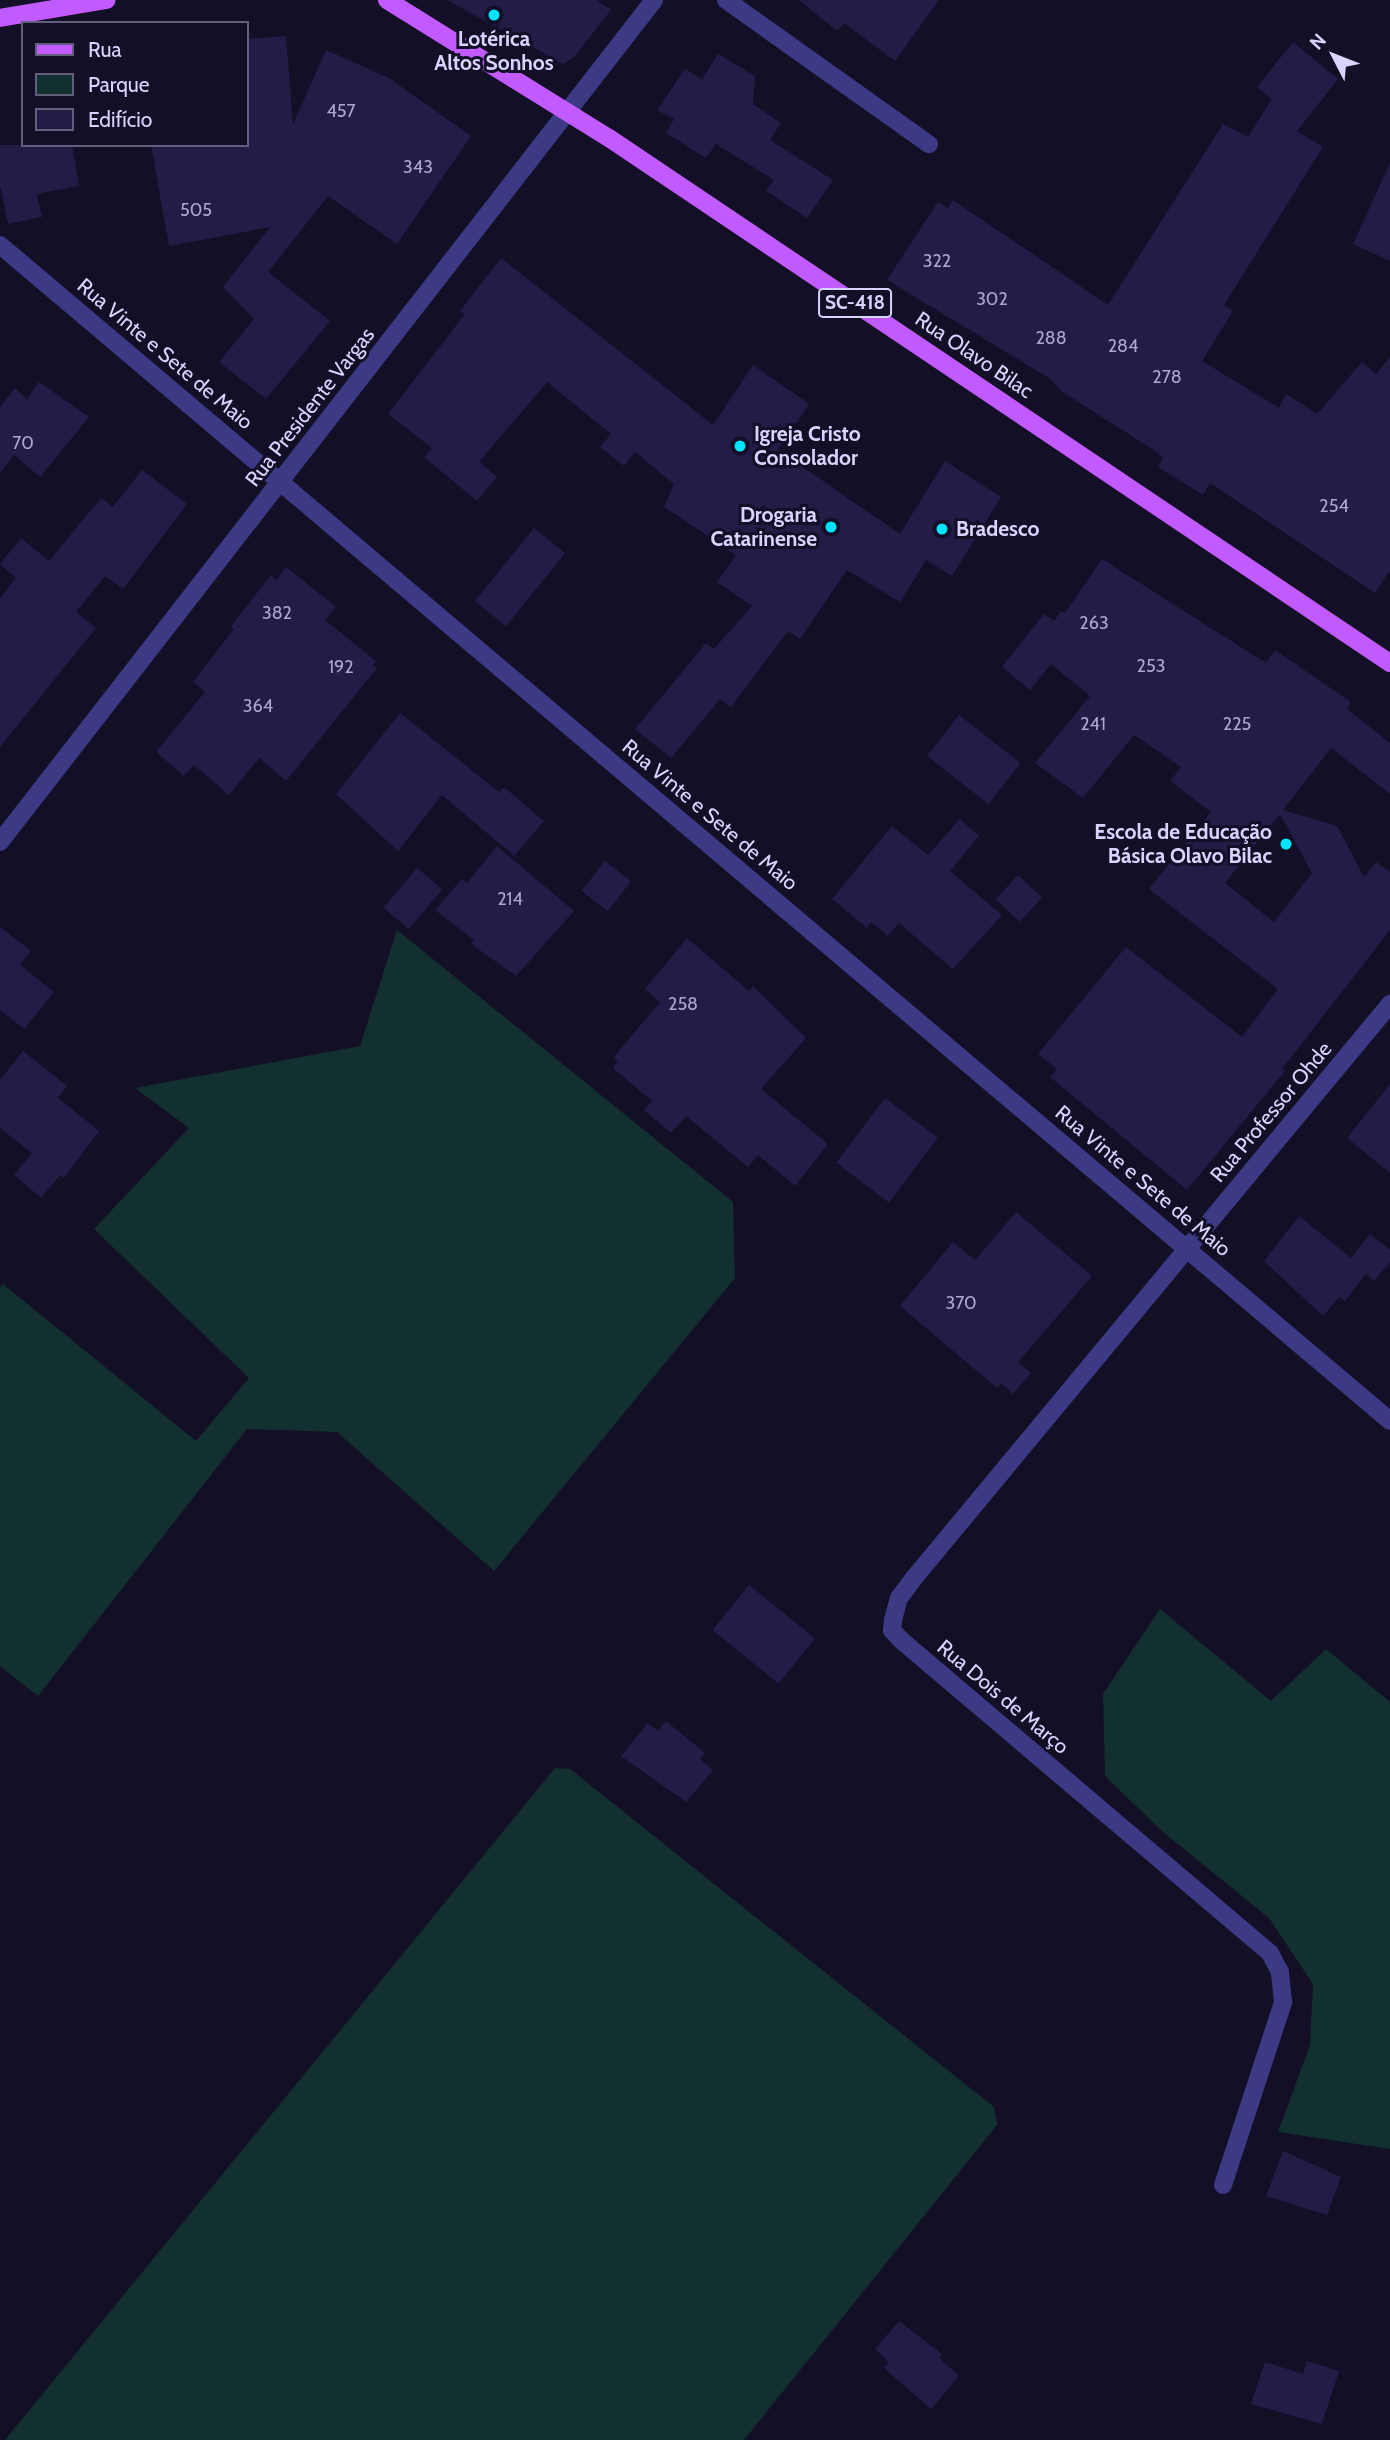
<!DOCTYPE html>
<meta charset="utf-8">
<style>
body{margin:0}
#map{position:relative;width:1390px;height:2440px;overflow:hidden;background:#130f26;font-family:Cabin,sans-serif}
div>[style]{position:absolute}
.green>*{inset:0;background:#12302f}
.building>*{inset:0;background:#241b47;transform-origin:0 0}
.minor>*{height:18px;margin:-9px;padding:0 9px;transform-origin:9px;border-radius:9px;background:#3d3a85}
.major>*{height:18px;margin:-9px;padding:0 9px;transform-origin:9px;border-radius:9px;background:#c25bff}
.dots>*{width:19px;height:19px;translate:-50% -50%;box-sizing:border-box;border:4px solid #130f26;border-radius:50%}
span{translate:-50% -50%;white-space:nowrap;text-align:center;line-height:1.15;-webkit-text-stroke:6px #130f26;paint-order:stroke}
.number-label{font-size:18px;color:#aca6d1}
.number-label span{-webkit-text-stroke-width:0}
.shield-label span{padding:2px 5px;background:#130f26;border:2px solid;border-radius:5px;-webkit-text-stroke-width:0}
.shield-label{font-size:19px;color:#d9d4ff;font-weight:700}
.poi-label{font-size:21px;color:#d9d4ff;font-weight:700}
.left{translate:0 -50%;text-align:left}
.right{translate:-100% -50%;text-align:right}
.street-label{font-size:21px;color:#d9d4ff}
.legend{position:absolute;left:21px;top:21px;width:228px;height:126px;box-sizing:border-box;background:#130f26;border:2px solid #625e7d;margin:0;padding:9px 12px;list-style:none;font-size:21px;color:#d9d4ff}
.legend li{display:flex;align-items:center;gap:14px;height:35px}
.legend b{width:35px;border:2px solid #625e7d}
.north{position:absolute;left:1299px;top:21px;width:70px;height:70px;-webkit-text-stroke:5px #130f26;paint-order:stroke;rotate:312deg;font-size:19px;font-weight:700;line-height:28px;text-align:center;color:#d9d4ff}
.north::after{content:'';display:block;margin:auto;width:24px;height:32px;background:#d9d4ff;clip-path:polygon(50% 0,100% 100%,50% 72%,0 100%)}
</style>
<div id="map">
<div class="green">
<i style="clip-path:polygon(397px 930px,733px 1202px,735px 1278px,494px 1571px,337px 1432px,247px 1429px,38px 1696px,0 1666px,0 1288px,3px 1284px,196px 1441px,249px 1378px,94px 1229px,189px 1128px,135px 1088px,360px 1046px)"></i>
<i style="clip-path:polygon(1160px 1609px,1271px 1701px,1326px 1649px,1390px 1702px,1390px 2149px,1278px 2132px,1310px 2045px,1313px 1984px,1269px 1918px,1163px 1832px,1105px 1776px,1103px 1694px)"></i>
<i style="clip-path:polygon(555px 1768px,570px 1769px,994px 2107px,997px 2125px,744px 2440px,5px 2440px)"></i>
</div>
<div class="building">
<i style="clip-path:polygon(447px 0,597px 0,611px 10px,574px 57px,563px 64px)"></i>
<i style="clip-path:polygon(799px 0,939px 0,895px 61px,844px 23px,837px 31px)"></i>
<i style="clip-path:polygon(286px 36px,293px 124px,326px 50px,389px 78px,471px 136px,397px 244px,328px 196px,268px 272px,330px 321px,266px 399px,219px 362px,254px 319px,223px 287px,270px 227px,169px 246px,151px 145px,247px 145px,247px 39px)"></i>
<i style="clip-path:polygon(1293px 42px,1338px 79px,1297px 131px,1323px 147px,1224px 305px,1233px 311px,1202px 361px,1279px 408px,1286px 394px,1317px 414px,1362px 362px,1376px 374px,1390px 357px,1390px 570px,1375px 593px,1210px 483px,1203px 495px,1158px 467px,1163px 458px,1157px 452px,1061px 391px,1049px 378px,887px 280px,938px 202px,948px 208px,953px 200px,1108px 305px,1223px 124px,1248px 137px,1272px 99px,1257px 87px)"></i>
<i style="clip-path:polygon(718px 54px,755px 76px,753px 104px,781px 123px,770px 140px,833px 180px,807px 218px,766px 191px,774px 180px,716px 144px,706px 158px,666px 133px,674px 119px,657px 110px,685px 69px,702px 79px)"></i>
<i style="clip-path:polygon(0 145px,72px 145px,79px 186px,37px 194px,42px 217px,8px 224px,0 185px)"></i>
<i style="clip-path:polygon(1390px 163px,1390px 261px,1353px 244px)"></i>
<i style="clip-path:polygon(501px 258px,713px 425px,753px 365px,809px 404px,778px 450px,900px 534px,945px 461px,1001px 497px,952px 576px,926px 560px,900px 602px,847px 570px,800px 639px,788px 631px,731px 707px,720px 699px,671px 758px,635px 729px,706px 643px,714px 649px,752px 606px,717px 582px,736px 555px,664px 507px,674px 484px,635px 452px,624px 466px,600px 447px,611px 434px,547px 382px,479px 462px,497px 477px,477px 501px,424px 457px,432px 448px,388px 414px,465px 314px,460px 311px)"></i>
<i style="clip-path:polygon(39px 382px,89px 417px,40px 477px,14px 455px,0 473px,0 407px,15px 388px,27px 399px)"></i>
<i style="clip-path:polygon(142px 470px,187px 504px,123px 589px,105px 576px,76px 612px,96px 628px,0 747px,0 598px,16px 578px,0 564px,21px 538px,49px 561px,101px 498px,113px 507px)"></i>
<i style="left:534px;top:528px;width:40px;height:94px;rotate:39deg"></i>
<i style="clip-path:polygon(evenodd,1102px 559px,1266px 663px,1275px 650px,1351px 702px,1347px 709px,1390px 743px,1390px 794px,1331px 748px,1283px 810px,1337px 826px,1364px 877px,1376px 862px,1390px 872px,1390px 930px,1282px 1069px,1285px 1071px,1187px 1190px,1050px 1077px,1057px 1069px,1038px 1054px,1126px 947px,1242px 1037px,1278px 989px,1149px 889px,1211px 812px,1170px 781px,1181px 767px,1134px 735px,1083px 798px,1035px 763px,1090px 696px,1051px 664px,1030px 690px,1002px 667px,1044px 614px,1054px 621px,1061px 611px,1065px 613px,1102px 559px,1280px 814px,1312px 873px,1274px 922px,1225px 883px,1280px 814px)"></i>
<i style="clip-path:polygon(286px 567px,336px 607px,325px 620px,376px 661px,373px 665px,377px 668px,286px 781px,259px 758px,229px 795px,194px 765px,184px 776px,156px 752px,205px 692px,193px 682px,234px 629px,231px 626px,271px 575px,276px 580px)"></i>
<i style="clip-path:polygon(400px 713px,499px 792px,504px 787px,544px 821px,514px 856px,442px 795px,398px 851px,336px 794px)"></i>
<i style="left:959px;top:715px;width:78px;height:52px;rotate:38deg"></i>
<i style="clip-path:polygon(960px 819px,979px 836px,950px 871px,1002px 915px,953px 969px,899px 923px,888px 936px,871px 922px,867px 928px,832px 899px,892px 826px,928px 855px)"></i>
<i style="clip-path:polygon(497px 846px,574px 911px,516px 976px,471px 944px,474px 940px,435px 910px,462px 879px,467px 883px)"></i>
<i style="left:605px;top:861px;width:33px;height:38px;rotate:38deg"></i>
<i style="left:417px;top:868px;width:33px;height:52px;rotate:40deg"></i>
<i style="left:1018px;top:875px;width:33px;height:33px;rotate:43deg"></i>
<i style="clip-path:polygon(0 927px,31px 951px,20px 965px,54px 992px,24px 1029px,0 1010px)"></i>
<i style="clip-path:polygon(687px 938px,749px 991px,753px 986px,806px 1038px,761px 1089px,828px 1144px,795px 1186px,758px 1155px,748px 1167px,686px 1116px,671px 1133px,644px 1110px,652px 1101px,613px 1068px,618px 1061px,614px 1057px,660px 1002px,645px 989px)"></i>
<i style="clip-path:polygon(23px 1051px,67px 1086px,58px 1098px,99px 1131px,64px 1178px,60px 1175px,41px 1198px,14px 1175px,32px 1153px,0 1128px,0 1080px)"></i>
<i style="clip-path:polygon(1390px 1084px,1390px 1173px,1347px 1138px)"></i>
<i style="left:885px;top:1098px;width:66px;height:81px;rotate:37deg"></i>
<i style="clip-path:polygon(1016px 1212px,1092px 1276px,1018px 1362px,1031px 1373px,1013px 1394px,1001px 1383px,997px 1388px,900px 1306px,953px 1242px,975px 1260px)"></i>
<i style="clip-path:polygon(1299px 1216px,1351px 1258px,1370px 1234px,1390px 1250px,1390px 1262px,1374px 1281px,1366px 1274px,1345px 1301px,1339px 1297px,1323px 1316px,1264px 1261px)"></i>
<i style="left:749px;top:1585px;width:85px;height:58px;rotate:39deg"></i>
<i style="clip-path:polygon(666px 1721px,705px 1753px,700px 1759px,713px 1770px,686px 1802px,621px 1756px,648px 1723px,658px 1731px)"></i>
<i style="clip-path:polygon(1283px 2151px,1341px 2177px,1327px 2215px,1266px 2196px)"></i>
<i style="clip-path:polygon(899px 2321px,942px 2354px,939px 2358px,959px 2376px,931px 2409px,884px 2368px,889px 2362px,875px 2349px)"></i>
<i style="clip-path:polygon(1307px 2361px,1339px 2371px,1322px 2424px,1251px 2404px,1265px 2362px,1303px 2374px)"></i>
</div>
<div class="minor">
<i style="left:726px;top:0;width:249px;rotate:35.4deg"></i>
<i style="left:0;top:245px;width:1821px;rotate:40.23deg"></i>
<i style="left:0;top:842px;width:1066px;rotate:-52.16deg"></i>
<i style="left:1223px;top:2185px;width:193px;rotate:-71.8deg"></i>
<i style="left:1283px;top:2002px;width:30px;rotate:-96deg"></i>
<i style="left:1280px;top:1972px;width:21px;rotate:-118deg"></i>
<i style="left:1270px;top:1953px;width:481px;rotate:-139.7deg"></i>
<i style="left:903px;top:1642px;width:16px;rotate:-133deg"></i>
<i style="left:892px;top:1630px;width:10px;rotate:-84deg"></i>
<i style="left:893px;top:1620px;width:23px;rotate:-75deg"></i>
<i style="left:899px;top:1598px;width:25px;rotate:-53deg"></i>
<i style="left:914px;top:1578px;width:746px;rotate:-50.33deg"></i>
</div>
<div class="major">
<i style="left:387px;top:0;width:261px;rotate:31.9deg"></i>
<i style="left:609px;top:138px;width:941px;rotate:33.91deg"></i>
<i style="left:0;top:18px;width:108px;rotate:-9.6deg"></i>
</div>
<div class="dots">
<i style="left:494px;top:15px;background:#00e5ff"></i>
<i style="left:740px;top:446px;background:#00e5ff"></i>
<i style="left:831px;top:527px;background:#00e5ff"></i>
<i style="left:942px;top:529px;background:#00e5ff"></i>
<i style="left:1286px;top:844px;background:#00e5ff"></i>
</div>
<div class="number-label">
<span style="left:341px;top:111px">457</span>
<span style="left:418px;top:167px">343</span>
<span style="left:196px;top:210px">505</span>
<span style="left:937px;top:261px">322</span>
<span style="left:992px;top:299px">302</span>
<span style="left:1051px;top:338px">288</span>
<span style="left:1123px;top:346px">284</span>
<span style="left:1167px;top:377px">278</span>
<span style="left:23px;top:443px">70</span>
<span style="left:1334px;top:506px">254</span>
<span style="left:277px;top:613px">382</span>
<span style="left:1094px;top:623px">263</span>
<span style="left:1151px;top:666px">253</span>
<span style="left:341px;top:667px">192</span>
<span style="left:258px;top:706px">364</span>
<span style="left:1093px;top:724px">241</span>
<span style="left:1237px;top:724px">225</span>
<span style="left:510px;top:899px">214</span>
<span style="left:683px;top:1004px">258</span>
<span style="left:961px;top:1303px">370</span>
</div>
<div class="shield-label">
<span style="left:855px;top:303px">SC-418</span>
</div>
<div class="poi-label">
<span style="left:494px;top:51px">Lotérica<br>Altos Sonhos</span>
<span class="left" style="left:754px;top:446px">Igreja Cristo<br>Consolador</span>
<span class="right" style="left:817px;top:527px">Drogaria<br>Catarinense</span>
<span class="left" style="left:956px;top:529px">Bradesco</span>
<span class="right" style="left:1272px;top:844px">Escola de Educação<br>Básica Olavo Bilac</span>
</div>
<div class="street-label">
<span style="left:165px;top:354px;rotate:40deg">Rua Vinte e Sete de Maio</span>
<span style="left:974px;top:355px;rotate:34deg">Rua Olavo Bilac</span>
<span style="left:310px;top:407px;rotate:-52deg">Rua Presidente Vargas</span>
<span style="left:710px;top:815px;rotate:40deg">Rua Vinte e Sete de Maio</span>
<span style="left:1271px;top:1112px;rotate:-50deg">Rua Professor Ohde</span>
<span style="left:1143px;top:1181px;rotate:40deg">Rua Vinte e Sete de Maio</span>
<span style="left:1003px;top:1697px;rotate:40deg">Rua Dois de Março</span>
</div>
<ul class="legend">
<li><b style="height:9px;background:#c25bff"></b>Rua</li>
<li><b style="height:19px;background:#12302f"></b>Parque</li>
<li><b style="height:19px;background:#241b47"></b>Edifício</li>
</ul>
<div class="north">N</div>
</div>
